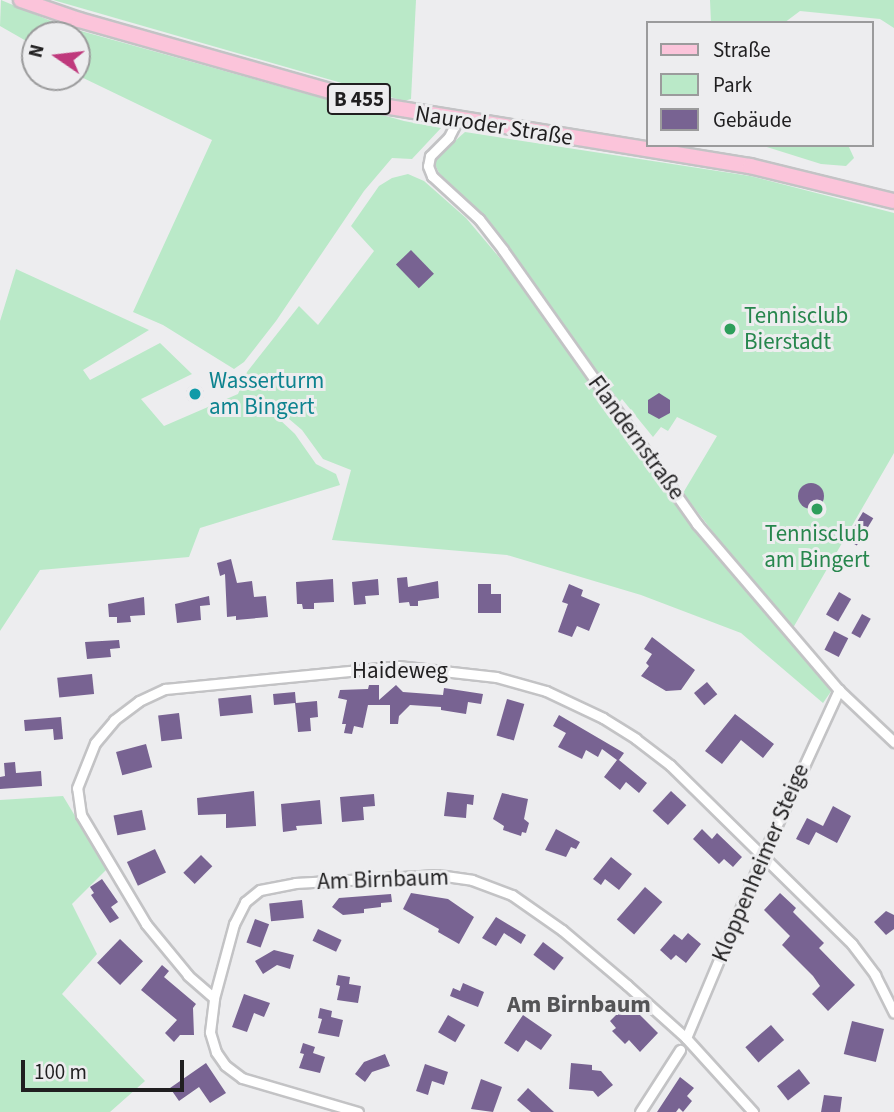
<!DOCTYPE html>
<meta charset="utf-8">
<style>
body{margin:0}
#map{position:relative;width:894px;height:1112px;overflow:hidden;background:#ededef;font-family:"Source Sans 3",sans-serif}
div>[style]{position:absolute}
.green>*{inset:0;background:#bae9c8}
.building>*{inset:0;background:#786392;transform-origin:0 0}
.round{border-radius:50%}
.roads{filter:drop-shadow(2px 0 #c3c3c5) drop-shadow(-2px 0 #c3c3c5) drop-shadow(0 2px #c3c3c5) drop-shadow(0 -2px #c3c3c5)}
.minor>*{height:9px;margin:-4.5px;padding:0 4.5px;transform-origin:4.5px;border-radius:4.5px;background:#fff}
.primary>*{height:14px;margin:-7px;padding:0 7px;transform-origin:7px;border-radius:7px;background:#fbc4da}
.dots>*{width:19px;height:19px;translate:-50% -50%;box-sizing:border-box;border:4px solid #ededef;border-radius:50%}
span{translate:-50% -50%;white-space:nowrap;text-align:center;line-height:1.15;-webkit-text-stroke:6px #ededef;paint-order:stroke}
.shield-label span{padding:2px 5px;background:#ededef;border:2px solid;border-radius:5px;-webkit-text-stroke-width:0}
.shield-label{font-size:21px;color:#201f20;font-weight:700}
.street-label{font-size:23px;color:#201f20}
.leisure-label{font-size:23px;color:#27864d}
.left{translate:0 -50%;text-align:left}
.culture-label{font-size:23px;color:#0d838f}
.neighbourhood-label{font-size:24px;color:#545456;font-weight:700}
.legend{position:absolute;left:646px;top:21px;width:228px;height:126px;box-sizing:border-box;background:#ededef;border:2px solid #9b9b9c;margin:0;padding:9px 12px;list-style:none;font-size:21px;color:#201f20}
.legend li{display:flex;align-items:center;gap:14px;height:35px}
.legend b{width:35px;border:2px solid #9b9b9c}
.north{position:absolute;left:21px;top:21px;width:70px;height:70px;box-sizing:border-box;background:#ededef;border:2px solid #9b9b9c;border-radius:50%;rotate:284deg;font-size:19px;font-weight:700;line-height:28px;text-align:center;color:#201f20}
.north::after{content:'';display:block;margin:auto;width:24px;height:32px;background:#bf397c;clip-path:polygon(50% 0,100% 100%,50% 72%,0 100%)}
.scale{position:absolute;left:21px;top:1060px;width:163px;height:32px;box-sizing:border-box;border:4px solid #201f20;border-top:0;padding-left:9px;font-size:21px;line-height:24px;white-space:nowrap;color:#201f20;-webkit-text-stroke:5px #ededef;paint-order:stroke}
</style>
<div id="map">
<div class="green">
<i style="clip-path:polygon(1px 0,63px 26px,404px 121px,441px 128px,412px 159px,392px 158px,364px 191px,276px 321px,244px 362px,234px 369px,163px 325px,133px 312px,212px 140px,77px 75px,77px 35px,35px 35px,35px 46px,0 26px)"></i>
<i style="clip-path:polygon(53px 0,416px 0,411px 99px,404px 101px)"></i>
<i style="clip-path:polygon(710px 0,894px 0,894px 28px,880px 19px,800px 11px,784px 23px,711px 23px)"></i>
<i style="clip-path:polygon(465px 132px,750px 176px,894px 213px,894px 453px,793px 628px,739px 566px,683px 493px,717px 436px,677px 417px,668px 431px,661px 427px,653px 437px,622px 399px,619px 403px,488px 219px,439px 173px,435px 164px,437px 157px)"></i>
<i style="clip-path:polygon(760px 145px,848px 145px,854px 158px,846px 166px,821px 164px)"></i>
<i style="clip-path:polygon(408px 174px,424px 181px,466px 218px,504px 263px,694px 527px,832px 690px,823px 703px,741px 633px,641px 595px,507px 555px,332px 540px,351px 470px,323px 459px,302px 430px,282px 413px,278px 418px,295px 434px,316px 464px,336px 474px,340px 485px,200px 528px,189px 557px,40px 570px,0 631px,0 321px,16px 269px,149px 330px,83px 370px,90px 380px,160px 343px,192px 374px,141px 399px,164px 426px,238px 394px,247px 372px,299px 306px,318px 325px,374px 251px,351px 226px,379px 186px,392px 178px)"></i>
<i style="clip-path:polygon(63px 796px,107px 869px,72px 904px,97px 954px,62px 994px,145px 1081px,110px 1112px,0 1112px,0 800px)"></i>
</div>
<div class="building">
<i style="left:411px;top:250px;width:33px;height:21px;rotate:46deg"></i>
<i class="round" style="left:186px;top:385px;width:18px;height:18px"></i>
<i style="clip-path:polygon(659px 393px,670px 400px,670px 413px,659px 419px,648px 413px,648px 400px)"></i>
<i class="round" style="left:798px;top:483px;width:26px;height:26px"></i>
<i style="left:863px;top:512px;width:12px;height:32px;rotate:31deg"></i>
<i style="clip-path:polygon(231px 559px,237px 583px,252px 581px,254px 597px,266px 596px,268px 617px,236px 620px,236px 616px,227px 617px,225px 574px,220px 576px,217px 563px)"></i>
<i style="clip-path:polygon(407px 577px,408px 587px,438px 581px,439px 598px,418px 601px,418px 606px,410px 606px,409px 602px,399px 603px,397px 578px)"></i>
<i style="clip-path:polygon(333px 579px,334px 602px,314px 603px,314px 609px,303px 609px,302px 604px,297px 604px,296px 582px)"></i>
<i style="clip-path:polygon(378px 579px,379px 595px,365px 596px,366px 604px,354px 605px,352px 582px)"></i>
<i style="clip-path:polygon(478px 584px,491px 584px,491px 594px,501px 594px,501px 613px,478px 613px)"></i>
<i style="clip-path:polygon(569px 584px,583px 590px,581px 596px,600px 604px,589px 631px,577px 626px,572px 637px,558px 632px,568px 604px,562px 602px)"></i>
<i style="left:839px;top:592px;width:14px;height:26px;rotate:30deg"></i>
<i style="clip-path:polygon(209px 596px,210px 605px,200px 606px,201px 620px,177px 623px,175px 604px)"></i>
<i style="clip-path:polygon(144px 597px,145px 615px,130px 616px,131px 622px,117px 623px,117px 617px,109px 617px,108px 604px)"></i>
<i style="left:862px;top:614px;width:10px;height:22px;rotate:29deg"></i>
<i style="left:834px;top:631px;width:16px;height:21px;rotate:27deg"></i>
<i style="clip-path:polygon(652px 637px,695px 670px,681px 690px,666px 691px,641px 676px,649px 666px,646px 663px,652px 654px,644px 649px)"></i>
<i style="clip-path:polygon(119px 640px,120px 648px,110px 649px,111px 657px,87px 659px,85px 642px)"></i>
<i style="left:92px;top:674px;width:20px;height:35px;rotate:84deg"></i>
<i style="left:707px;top:682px;width:16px;height:17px;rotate:50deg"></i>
<i style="clip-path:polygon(369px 685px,379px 685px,379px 700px,396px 685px,403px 692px,443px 695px,444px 688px,483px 694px,481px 704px,468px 702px,466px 714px,441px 710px,441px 707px,410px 705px,399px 716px,398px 724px,390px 724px,390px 705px,368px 705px,363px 728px,354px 726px,352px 734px,344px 733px,346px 724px,342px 724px,347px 700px,338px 698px,340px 690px,368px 689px)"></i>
<i style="clip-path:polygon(295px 692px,296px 703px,317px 701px,318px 717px,310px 718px,311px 731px,298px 732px,295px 703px,274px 705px,273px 694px)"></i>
<i style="left:251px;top:695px;width:18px;height:33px;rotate:84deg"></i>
<i style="left:507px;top:699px;width:18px;height:38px;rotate:16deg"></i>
<i style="left:179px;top:713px;width:26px;height:21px;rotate:83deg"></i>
<i style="clip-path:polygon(735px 714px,774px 744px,763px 758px,741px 740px,722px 764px,705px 751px)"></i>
<i style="clip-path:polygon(559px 715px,624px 753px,619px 760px,647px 783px,639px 793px,626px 782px,620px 790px,604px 777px,617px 760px,602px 749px,598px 757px,586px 750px,582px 759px,558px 747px,566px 733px,553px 726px)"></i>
<i style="clip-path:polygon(61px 717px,63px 739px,54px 740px,53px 729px,25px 731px,24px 720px)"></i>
<i style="left:146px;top:744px;width:24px;height:31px;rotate:75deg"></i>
<i style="clip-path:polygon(15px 762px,16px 773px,41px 771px,42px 786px,0 789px,0 777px,5px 776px,4px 763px)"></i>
<i style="clip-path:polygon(254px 791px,256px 826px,226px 828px,226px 814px,198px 815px,197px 798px)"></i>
<i style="left:671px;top:791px;width:21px;height:27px;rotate:43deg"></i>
<i style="clip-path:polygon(447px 792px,474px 795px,473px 805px,467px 804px,466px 818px,444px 816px)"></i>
<i style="clip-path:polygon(502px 793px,528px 799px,524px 819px,529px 823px,526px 833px,522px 832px,521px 836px,503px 830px,504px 826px,493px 819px)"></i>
<i style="clip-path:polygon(374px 794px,375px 806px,363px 807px,364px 820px,342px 822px,340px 797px)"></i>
<i style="clip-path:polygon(320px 800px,322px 824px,296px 826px,297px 830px,283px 832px,281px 804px)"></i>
<i style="clip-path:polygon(833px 806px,851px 816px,837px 843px,816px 832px,809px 845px,796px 839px,807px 818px,823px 826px)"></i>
<i style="left:142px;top:810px;width:20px;height:29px;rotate:79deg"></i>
<i style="clip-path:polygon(556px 829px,580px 842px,576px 849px,571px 847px,566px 857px,545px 850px)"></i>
<i style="clip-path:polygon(702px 829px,712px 839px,717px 833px,742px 857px,733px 867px,724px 859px,719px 864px,693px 839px)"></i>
<i style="left:155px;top:849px;width:26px;height:31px;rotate:65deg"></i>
<i style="left:201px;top:855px;width:16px;height:25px;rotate:45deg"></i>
<i style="clip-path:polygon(611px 857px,632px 874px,619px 890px,605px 879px,601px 885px,593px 879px)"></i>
<i style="clip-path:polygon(102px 879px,118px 902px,111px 907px,119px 918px,110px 923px,91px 895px,94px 893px,90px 887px)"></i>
<i style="left:645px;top:887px;width:23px;height:43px;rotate:41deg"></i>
<i style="clip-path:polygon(411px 893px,448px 899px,474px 917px,459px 944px,438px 932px,439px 929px,403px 909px)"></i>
<i style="clip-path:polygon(780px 893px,796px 908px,793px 912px,824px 943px,819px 948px,855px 985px,828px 1011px,812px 994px,820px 986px,813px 976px,782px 945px,790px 936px,764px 910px)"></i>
<i style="clip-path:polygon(391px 894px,392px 902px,381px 903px,381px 907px,364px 909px,364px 913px,343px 915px,332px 907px,339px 898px)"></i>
<i style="left:302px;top:900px;width:18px;height:33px;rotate:84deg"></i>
<i style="clip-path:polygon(886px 911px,894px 915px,894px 929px,886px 935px,874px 922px)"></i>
<i style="clip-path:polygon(496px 917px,526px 935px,521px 944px,504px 933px,496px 946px,482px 938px)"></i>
<i style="left:255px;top:919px;width:15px;height:25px;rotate:20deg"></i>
<i style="left:318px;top:929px;width:26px;height:13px;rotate:25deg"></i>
<i style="clip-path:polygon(688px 933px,701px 944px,686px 963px,676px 955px,671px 960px,660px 950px,674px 934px,682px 940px)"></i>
<i style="left:120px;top:939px;width:32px;height:33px;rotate:44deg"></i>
<i style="left:543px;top:942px;width:26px;height:16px;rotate:37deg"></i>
<i style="clip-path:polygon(274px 950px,294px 955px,290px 969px,277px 965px,263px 974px,255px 961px)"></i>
<i style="clip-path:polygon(162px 965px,169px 971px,164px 977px,196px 1004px,193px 1008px,194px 1035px,180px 1035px,174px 1042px,165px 1033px,177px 1020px,141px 990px)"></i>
<i style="clip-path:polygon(338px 975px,350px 977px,349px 984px,361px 986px,358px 1003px,337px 1000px,340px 986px,336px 985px)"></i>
<i style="clip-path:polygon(463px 983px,484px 992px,478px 1007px,450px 996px,453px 988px,460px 991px)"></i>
<i style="clip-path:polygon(244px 994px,270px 1003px,264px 1017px,254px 1013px,247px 1032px,232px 1027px)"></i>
<i style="clip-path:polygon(628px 1003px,658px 1033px,640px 1052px,629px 1040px,625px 1044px,612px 1031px,616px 1028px,610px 1021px)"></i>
<i style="clip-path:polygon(320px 1008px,332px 1011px,331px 1017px,343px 1020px,339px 1037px,318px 1033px,322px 1019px,318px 1018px)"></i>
<i style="left:448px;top:1015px;width:20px;height:20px;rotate:30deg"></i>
<i style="clip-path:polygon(523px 1015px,552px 1035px,541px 1050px,526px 1040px,518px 1052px,504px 1043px)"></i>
<i style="left:852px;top:1021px;width:33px;height:34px;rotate:14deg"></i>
<i style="left:771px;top:1025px;width:20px;height:34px;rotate:49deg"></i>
<i style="clip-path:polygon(303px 1043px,315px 1047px,313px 1053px,325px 1057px,320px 1073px,299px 1068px,304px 1054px,300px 1053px)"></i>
<i style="clip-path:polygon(385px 1054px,390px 1066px,372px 1072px,365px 1082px,355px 1074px,364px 1062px)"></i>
<i style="clip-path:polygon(206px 1063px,226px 1093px,210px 1103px,199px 1087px,179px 1101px,170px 1088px)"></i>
<i style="clip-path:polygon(571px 1063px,592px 1065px,592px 1070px,601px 1071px,613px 1085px,598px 1097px,593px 1091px,569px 1089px)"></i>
<i style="clip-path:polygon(425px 1064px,448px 1072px,444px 1085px,432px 1081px,428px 1095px,416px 1091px)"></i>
<i style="left:799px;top:1069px;width:18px;height:28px;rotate:52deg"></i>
<i style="clip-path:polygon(680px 1077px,694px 1088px,687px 1096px,692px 1101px,683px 1112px,679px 1108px,676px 1112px,657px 1112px)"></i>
<i style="clip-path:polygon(481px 1079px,502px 1087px,493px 1112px,471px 1109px)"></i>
<i style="clip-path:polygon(528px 1088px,554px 1112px,531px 1112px,517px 1100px)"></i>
<i style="clip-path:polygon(824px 1095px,842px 1097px,840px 1112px,821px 1112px)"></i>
</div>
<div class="roads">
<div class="minor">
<i style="left:457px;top:121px;width:18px;rotate:117deg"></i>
<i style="left:449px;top:137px;width:27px;rotate:135deg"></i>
<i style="left:430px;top:156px;width:10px;rotate:101deg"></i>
<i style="left:428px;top:166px;width:11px;rotate:68deg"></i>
<i style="left:432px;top:176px;width:64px;rotate:42.5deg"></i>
<i style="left:479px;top:219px;width:39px;rotate:52deg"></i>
<i style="left:503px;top:250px;width:336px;rotate:54.7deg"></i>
<i style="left:697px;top:524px;width:218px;rotate:49.5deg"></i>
<i style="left:839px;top:690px;width:76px;rotate:43.4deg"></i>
<i style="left:214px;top:998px;width:35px;rotate:-139deg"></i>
<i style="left:188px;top:975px;width:66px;rotate:-129.5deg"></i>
<i style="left:146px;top:924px;width:127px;rotate:-120.8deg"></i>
<i style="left:81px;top:815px;width:27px;rotate:-98deg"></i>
<i style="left:77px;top:788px;width:48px;rotate:-68.2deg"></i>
<i style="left:95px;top:743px;width:30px;rotate:-50deg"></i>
<i style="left:114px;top:720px;width:31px;rotate:-37deg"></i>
<i style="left:139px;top:701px;width:29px;rotate:-25deg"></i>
<i style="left:165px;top:689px;width:234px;rotate:-5.6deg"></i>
<i style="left:398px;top:666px;width:99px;rotate:6.4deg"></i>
<i style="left:496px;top:677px;width:52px;rotate:15.6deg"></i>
<i style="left:546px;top:691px;width:63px;rotate:25.3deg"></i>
<i style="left:603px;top:718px;width:39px;rotate:32deg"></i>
<i style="left:636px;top:739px;width:43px;rotate:37.4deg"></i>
<i style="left:670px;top:765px;width:255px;rotate:44.5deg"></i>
<i style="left:852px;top:944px;width:39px;rotate:53deg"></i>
<i style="left:875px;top:975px;width:42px;rotate:63.4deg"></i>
<i style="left:686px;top:1038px;width:199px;rotate:-67.2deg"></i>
<i style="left:763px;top:855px;width:182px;rotate:-65.3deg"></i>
<i style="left:358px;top:1112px;width:121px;rotate:-163.7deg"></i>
<i style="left:242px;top:1078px;width:21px;rotate:-143deg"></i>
<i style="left:225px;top:1065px;width:16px;rotate:-125deg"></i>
<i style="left:216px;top:1052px;width:21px;rotate:-107deg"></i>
<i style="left:210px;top:1032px;width:34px;rotate:-83deg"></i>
<i style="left:214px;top:998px;width:77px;rotate:-74.9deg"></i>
<i style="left:234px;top:924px;width:25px;rotate:-63deg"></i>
<i style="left:245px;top:902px;width:19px;rotate:-39deg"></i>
<i style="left:260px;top:890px;width:36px;rotate:-11deg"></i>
<i style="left:295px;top:883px;width:143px;rotate:-3.2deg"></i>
<i style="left:438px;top:875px;width:34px;rotate:8deg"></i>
<i style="left:472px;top:880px;width:43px;rotate:20.6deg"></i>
<i style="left:512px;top:895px;width:61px;rotate:35deg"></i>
<i style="left:562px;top:930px;width:85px;rotate:40.2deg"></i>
<i style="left:627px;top:985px;width:79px;rotate:41.9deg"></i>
<i style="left:686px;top:1038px;width:100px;rotate:47.8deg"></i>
<i style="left:640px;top:1112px;width:74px;rotate:-57.2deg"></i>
</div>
<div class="primary">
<i style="left:21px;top:0;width:61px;rotate:19deg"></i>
<i style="left:79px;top:20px;width:316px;rotate:15.8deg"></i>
<i style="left:383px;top:106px;width:372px;rotate:9.3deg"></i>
<i style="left:750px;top:166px;width:148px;rotate:13.7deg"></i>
</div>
</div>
<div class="dots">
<i style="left:730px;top:329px;background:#2e9e5b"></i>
<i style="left:195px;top:394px;background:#0f9aa8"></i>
<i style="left:817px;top:509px;background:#2e9e5b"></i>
</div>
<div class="shield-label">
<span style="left:359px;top:99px">B 455</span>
</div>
<div class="street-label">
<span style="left:494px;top:126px;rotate:9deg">Nauroder Straße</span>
<span style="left:636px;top:438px;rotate:54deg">Flandernstraße</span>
<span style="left:400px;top:671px">Haideweg</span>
<span style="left:761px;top:863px;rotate:-67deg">Kloppenheimer Steige</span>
<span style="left:383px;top:880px;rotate:-2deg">Am Birnbaum</span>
</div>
<div class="leisure-label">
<span class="left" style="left:744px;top:329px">Tennisclub<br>Bierstadt</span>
<span style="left:817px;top:547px">Tennisclub<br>am Bingert</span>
</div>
<div class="culture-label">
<span class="left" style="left:209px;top:394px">Wasserturm<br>am Bingert</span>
</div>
<div class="neighbourhood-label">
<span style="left:579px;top:1005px">Am Birnbaum</span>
</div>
<ul class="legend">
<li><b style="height:9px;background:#fbc4da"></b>Straße</li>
<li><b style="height:19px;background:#bae9c8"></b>Park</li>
<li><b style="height:19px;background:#786392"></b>Gebäude</li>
</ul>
<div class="north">N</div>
<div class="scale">100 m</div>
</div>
